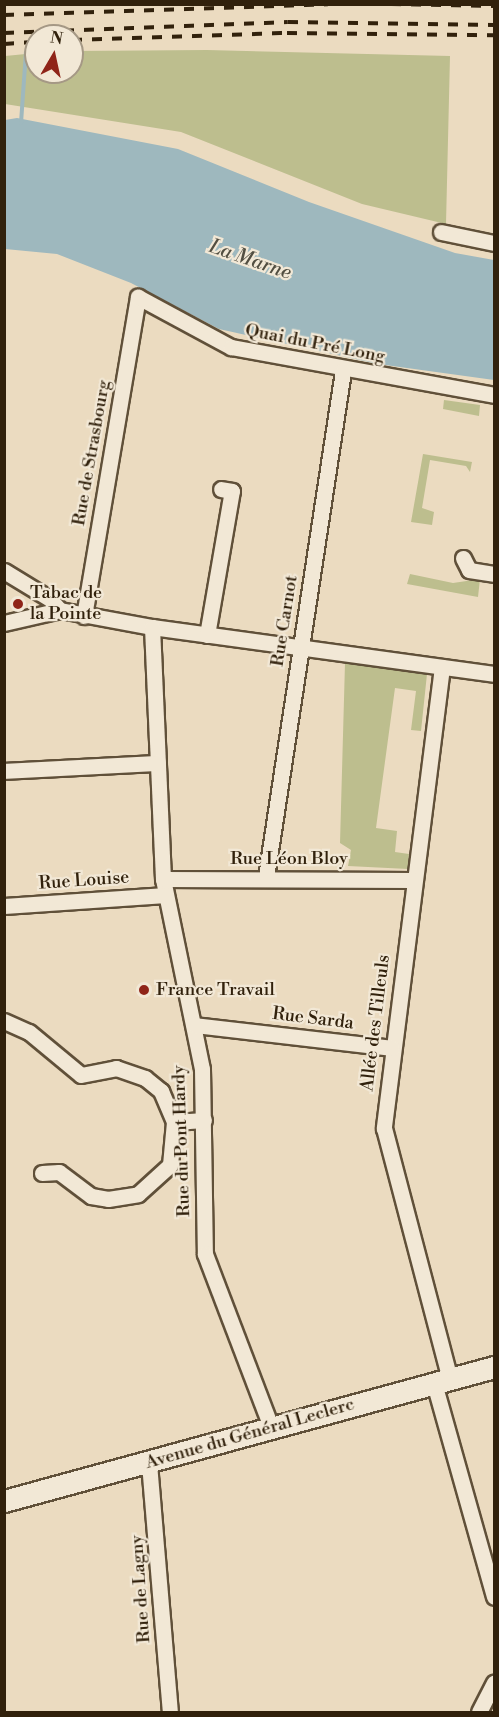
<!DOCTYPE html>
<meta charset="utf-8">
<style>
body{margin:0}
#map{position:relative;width:499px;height:1717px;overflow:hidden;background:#ebdbc0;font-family:"Libre Bodoni",serif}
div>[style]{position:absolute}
.green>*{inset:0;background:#bdbe8e}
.water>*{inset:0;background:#9eb8be}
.stream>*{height:4px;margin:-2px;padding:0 2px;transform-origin:2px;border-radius:2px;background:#9eb8be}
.roads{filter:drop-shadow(2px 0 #605039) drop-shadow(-2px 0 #605039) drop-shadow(0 2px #605039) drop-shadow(0 -2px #605039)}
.minor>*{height:15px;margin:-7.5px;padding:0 7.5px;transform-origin:7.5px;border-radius:7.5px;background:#f2e8d6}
.secondary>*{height:21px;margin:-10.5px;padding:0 10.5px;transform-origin:10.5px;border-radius:10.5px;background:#f2e8d6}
.rail>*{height:4px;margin-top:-2px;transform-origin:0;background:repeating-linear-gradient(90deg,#31210c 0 10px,transparent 0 20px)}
.dots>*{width:16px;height:16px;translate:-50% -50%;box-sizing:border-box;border:3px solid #f2e8d6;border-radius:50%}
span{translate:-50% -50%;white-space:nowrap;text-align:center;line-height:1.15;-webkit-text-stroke:4.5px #f2e8d6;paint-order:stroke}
.street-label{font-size:18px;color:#31210c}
.poi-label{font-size:18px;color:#31210c}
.left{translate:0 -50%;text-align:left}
.water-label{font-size:20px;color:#524e41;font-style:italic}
.frame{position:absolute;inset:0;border:6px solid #31210c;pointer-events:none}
.north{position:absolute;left:24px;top:24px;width:60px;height:60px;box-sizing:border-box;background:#f2e8d6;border:2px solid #a59885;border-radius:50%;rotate:9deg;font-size:16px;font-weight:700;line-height:24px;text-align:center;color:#31210c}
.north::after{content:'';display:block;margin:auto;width:21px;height:27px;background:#8f2418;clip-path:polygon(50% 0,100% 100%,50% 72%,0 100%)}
</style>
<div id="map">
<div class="green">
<i style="clip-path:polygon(207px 50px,450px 56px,446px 224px,362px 204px,181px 132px,5px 104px,5px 56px,36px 53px,36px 72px,72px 72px,72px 51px)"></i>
<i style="clip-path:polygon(444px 400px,480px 405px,479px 416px,443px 409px)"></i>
<i style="clip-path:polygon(423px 454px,472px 462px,470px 472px,466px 466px,430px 460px,422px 508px,434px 512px,432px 525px,411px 522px)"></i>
<i style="clip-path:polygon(410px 574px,453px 583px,480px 579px,478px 597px,407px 584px)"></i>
<i style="clip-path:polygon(345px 663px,427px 674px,421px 731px,411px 730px,416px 691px,395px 688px,376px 828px,397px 831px,395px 852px,409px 854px,408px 869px,348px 866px,351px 850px,340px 843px)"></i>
</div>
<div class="water">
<i style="clip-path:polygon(17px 118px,178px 149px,309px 202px,455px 253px,494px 260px,494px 380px,378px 364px,219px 329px,131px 283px,57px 254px,5px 249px,5px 120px)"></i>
</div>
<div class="stream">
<i style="left:21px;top:123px;width:71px;rotate:-86deg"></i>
</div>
<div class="roads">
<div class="minor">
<i style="left:441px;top:232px;width:54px;rotate:11.7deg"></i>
<i style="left:463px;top:558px;width:13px;rotate:63deg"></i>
<i style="left:469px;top:570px;width:25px;rotate:9deg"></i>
<i style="left:4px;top:571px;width:54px;rotate:31.3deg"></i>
<i style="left:50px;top:599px;width:15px;rotate:48deg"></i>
<i style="left:84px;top:616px;width:324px;rotate:-80.4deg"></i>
<i style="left:138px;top:297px;width:106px;rotate:28.3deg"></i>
<i style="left:231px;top:347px;width:267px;rotate:10.3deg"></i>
<i style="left:4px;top:623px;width:57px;rotate:-13.1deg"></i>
<i style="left:60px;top:610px;width:94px;rotate:10.5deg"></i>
<i style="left:152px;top:627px;width:345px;rotate:7.8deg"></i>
<i style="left:152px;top:627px;width:252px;rotate:87.5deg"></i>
<i style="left:163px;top:879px;width:194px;rotate:78.4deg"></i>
<i style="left:202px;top:1069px;width:185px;rotate:89.1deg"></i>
<i style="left:205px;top:1254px;width:187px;rotate:69.1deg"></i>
<i style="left:207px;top:635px;width:146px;rotate:-80.2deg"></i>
<i style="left:232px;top:491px;width:11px;rotate:-170deg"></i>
<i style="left:442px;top:667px;width:465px;rotate:97.2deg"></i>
<i style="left:384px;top:1128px;width:260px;rotate:75.3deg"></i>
<i style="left:4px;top:771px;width:154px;rotate:-3deg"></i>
<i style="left:266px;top:877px;width:512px;rotate:-81.35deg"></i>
<i style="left:163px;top:879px;width:251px;rotate:0.2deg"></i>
<i style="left:4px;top:906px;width:162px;rotate:-3.9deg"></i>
<i style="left:4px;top:1021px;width:27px;rotate:24deg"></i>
<i style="left:29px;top:1032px;width:67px;rotate:39.6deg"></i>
<i style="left:81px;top:1075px;width:36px;rotate:-11deg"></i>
<i style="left:116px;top:1068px;width:31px;rotate:19deg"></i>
<i style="left:145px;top:1078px;width:21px;rotate:39deg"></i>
<i style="left:161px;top:1091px;width:34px;rotate:67deg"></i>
<i style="left:174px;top:1122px;width:30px;rotate:-4deg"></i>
<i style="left:194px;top:1025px;width:199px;rotate:6.6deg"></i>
<i style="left:42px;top:1173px;width:17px;rotate:-3deg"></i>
<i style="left:59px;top:1172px;width:40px;rotate:37deg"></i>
<i style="left:91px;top:1196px;width:17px;rotate:10deg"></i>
<i style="left:108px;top:1199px;width:30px;rotate:-9deg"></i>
<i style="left:138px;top:1194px;width:43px;rotate:-42.2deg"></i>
<i style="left:170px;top:1165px;width:43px;rotate:-84.7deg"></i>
<i style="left:434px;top:1383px;width:222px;rotate:74.3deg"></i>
<i style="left:149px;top:1463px;width:250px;rotate:85.2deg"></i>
<i style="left:479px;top:1712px;width:33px;rotate:-63deg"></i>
</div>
<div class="secondary">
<i style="left:4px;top:1501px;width:508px;rotate:-15.29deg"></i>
</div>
</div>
<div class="rail">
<i style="left:391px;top:4px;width:103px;rotate:1.1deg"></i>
<i style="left:4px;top:15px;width:324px;rotate:-1.9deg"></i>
<i style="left:4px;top:33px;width:284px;rotate:-2.2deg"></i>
<i style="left:288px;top:22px;width:206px;rotate:0.8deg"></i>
<i style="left:72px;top:40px;width:215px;rotate:-1.9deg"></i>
<i style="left:287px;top:33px;width:207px;rotate:0.6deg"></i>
<i style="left:4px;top:44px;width:32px;rotate:-4deg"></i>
</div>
<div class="dots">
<i style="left:18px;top:604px;background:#8f2418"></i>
<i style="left:144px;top:990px;background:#8f2418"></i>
</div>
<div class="street-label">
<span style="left:315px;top:344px;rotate:11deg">Quai du Pré Long</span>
<span style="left:92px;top:453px;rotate:-80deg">Rue de Strasbourg</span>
<span style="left:285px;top:621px;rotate:-81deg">Rue Carnot</span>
<span style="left:289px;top:859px">Rue Léon Bloy</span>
<span style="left:84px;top:881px;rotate:-4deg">Rue Louise</span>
<span style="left:313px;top:1019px;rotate:7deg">Rue Sarda</span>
<span style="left:376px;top:1023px;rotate:-83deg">Allée des Tilleuls</span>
<span style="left:182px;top:1141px;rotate:-92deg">Rue du Pont Hardy</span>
<span style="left:250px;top:1434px;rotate:-16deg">Avenue du Général Leclerc</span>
<span style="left:141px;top:1589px;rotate:-94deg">Rue de Lagny</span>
</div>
<div class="poi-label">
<span class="left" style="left:30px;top:604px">Tabac de<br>la Pointe</span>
<span class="left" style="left:156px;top:990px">France Travail</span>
</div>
<div class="water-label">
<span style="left:250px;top:260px;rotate:19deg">La Marne</span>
</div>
<div class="frame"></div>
<div class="north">N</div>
</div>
